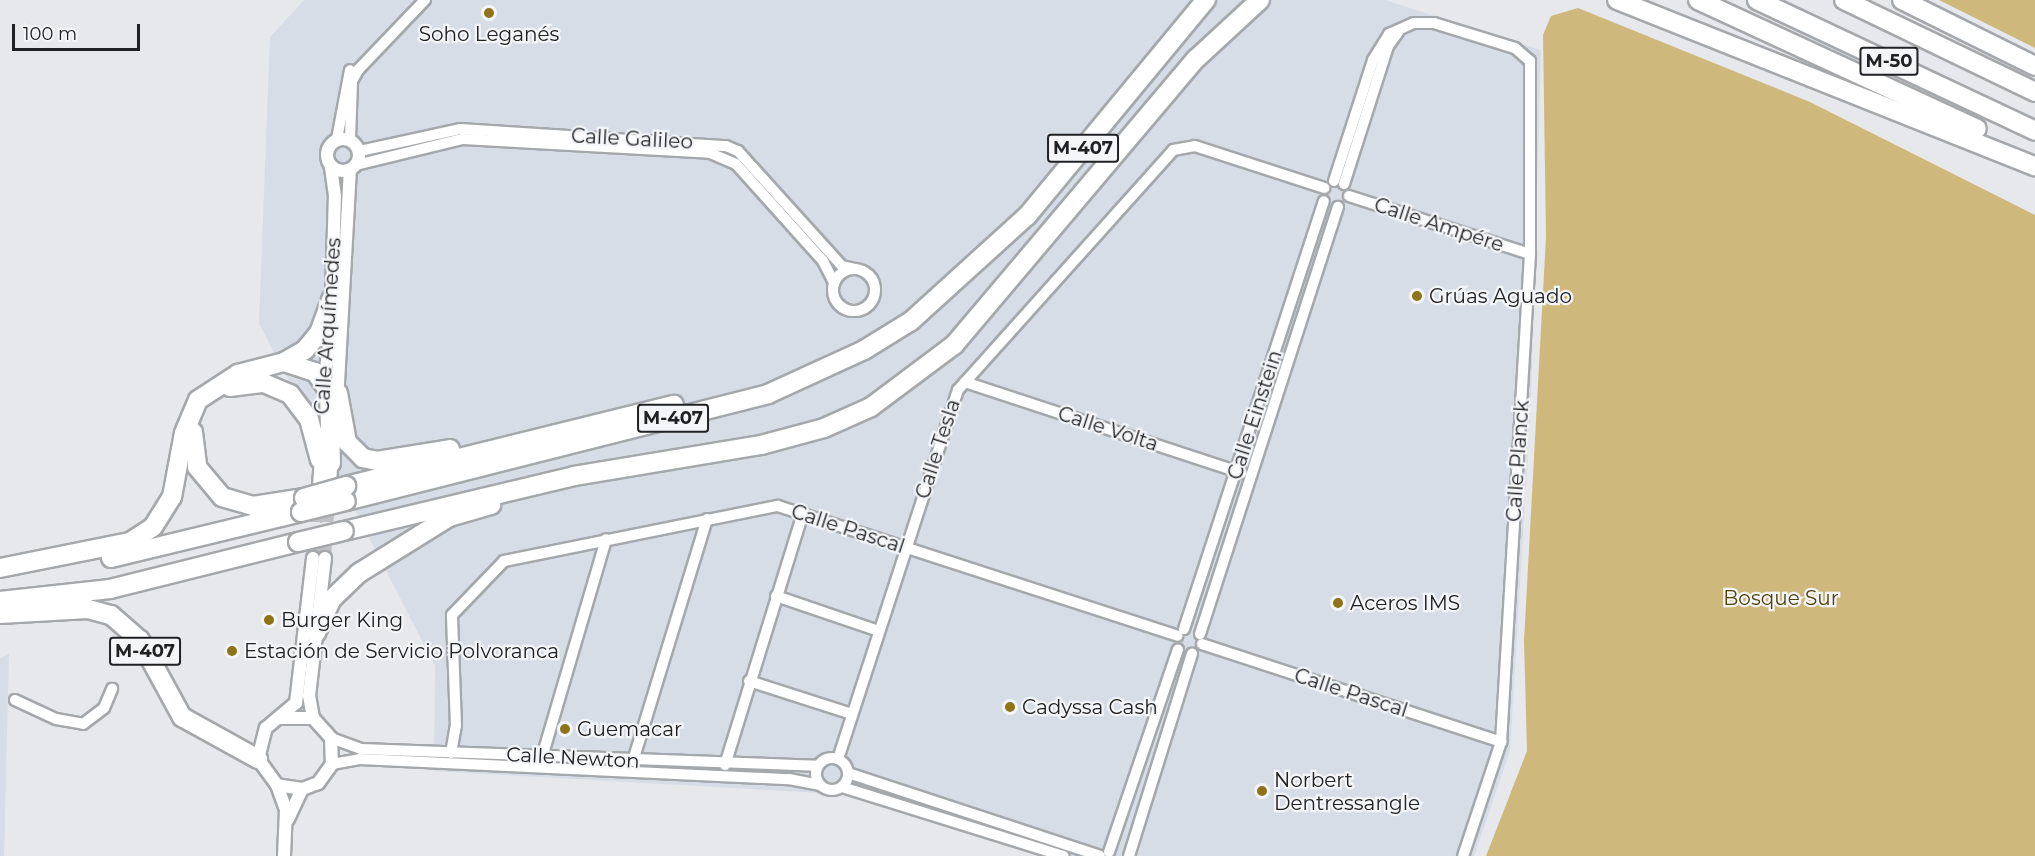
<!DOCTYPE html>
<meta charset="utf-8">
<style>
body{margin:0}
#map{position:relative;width:2035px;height:856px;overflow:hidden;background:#e6e8ec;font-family:Montserrat,sans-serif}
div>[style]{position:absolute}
.built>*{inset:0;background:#d6dde7}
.green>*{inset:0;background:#cfb87c}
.tertiary-tunnel>*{height:12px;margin-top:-6px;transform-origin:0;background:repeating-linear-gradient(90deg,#bec0c4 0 12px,transparent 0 18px)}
.roads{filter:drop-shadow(2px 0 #a5a8ab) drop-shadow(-2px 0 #a5a8ab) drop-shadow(0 2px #a5a8ab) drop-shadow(0 -2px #a5a8ab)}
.minor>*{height:10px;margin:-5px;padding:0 5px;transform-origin:5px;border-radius:5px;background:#fff}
.minor>.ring{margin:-5px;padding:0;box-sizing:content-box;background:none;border:10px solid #fff;border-radius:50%}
.tertiary>*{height:12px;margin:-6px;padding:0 6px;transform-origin:6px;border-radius:6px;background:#fff}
.tertiary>.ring{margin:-6px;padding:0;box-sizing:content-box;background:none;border:12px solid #fff;border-radius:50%}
.motorway>*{height:18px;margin:-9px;padding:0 9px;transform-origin:9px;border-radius:9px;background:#fff}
.bridges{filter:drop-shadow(2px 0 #a5a8ab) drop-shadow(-2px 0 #a5a8ab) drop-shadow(0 2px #a5a8ab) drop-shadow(0 -2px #a5a8ab)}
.motorway-bridge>*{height:18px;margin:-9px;padding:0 9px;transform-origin:9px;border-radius:9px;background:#fff}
.dots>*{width:16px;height:16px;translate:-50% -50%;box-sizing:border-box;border:3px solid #f3f5f9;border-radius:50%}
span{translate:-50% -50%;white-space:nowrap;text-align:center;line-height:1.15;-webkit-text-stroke:4.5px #f3f5f9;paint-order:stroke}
.shield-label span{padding:2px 4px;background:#f3f5f9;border:2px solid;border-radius:4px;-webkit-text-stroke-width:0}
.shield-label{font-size:18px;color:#202123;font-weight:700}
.poi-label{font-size:20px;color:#202123}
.left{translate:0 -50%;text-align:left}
.street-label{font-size:20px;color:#202123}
.park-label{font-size:20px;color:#54420b}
.scale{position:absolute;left:12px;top:24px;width:128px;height:27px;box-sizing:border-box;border:3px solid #202123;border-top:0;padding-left:8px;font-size:18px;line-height:21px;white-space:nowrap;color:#202123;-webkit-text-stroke:4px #f3f5f9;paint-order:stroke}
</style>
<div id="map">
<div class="built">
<i style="clip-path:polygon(304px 0,1385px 0,1541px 50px,1531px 401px,1510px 751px,1474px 856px,1041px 856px,856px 795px,434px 771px,435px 666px,259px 323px,270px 37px)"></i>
<i style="clip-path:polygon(9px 654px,4px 856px,0 856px,0 658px)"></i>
</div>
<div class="green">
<i style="clip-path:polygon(1939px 0,2035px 0,2035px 48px)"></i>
<i style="clip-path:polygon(1578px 8px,1810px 102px,2035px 215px,2035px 856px,1486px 856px,1527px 751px,1524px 641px,1546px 237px,1543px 35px,1551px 16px)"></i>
</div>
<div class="tertiary-tunnel">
<i style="left:313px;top:558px;width:56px;rotate:-84.9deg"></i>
<i style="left:325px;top:558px;width:59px;rotate:-86.1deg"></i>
</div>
<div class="roads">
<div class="minor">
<i style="left:337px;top:139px;width:70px;rotate:-79.3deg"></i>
<i style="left:350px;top:139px;width:58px;rotate:-88deg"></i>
<i style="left:352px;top:81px;width:13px;rotate:-61deg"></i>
<i style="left:358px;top:70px;width:97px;rotate:-46.3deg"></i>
<i style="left:360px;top:151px;width:102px;rotate:-12.4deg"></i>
<i style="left:460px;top:129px;width:267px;rotate:3.7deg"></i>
<i style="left:726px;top:146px;width:13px;rotate:23deg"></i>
<i style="left:738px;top:151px;width:155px;rotate:47.9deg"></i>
<i style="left:842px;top:266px;width:13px;rotate:13deg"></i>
<i style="left:356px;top:165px;width:110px;rotate:-13.7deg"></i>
<i style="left:463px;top:139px;width:247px;rotate:3.2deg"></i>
<i style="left:710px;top:153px;width:28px;rotate:23deg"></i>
<i style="left:736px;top:164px;width:130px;rotate:48.1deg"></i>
<i style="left:823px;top:261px;width:25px;rotate:63deg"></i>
<i style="left:1334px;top:181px;width:127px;rotate:-72.1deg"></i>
<i style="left:1373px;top:60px;width:31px;rotate:-58deg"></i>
<i style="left:1389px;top:34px;width:27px;rotate:-24deg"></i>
<i style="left:1414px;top:23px;width:20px"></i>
<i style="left:1434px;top:23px;width:85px;rotate:17.2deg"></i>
<i style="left:1515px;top:48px;width:20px;rotate:41deg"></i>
<i style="left:1530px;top:61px;width:193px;rotate:90deg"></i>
<i style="left:1530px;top:254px;width:489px;rotate:93.4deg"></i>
<i style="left:1501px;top:742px;width:120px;rotate:108.4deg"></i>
<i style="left:1344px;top:184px;width:145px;rotate:-72.3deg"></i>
<i style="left:1388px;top:46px;width:17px;rotate:-54deg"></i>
<i style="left:1349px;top:196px;width:190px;rotate:17.8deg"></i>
<i class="ring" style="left:833px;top:269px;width:32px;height:32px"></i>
<i style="left:965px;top:382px;width:291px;rotate:18.2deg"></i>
<i style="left:776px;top:596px;width:109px;rotate:18.8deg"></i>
<i style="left:1184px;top:629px;width:450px;rotate:-71.9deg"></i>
<i style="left:1200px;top:634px;width:449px;rotate:-72.1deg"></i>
<i style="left:1202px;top:644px;width:315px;rotate:18.1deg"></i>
<i style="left:749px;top:681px;width:108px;rotate:17.8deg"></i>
<i style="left:15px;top:700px;width:45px;rotate:24.9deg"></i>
<i style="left:56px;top:719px;width:27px;rotate:10deg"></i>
<i style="left:83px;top:724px;width:26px;rotate:-37deg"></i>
<i style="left:104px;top:708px;width:21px;rotate:-67deg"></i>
<i style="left:331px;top:738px;width:32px;rotate:20deg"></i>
<i style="left:361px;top:749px;width:456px;rotate:2.1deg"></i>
<i style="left:451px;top:753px;width:27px;rotate:-80deg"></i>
<i style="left:456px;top:726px;width:111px;rotate:-92.1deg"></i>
<i style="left:452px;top:615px;width:75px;rotate:-46.1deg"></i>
<i style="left:504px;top:561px;width:279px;rotate:-11.4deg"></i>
<i style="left:778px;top:506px;width:420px;rotate:18deg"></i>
<i style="left:542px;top:757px;width:227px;rotate:-73.6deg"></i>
<i class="ring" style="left:816px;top:758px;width:22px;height:22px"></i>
<i style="left:838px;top:759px;width:388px;rotate:-72deg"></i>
<i style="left:958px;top:390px;width:322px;rotate:-48.1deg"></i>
<i style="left:1173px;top:150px;width:22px;rotate:-10deg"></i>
<i style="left:1195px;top:146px;width:136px;rotate:18deg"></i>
<i style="left:633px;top:761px;width:253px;rotate:-73deg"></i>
<i style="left:332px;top:764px;width:28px;rotate:-10deg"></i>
<i style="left:360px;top:759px;width:429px;rotate:2.7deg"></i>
<i style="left:789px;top:779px;width:31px;rotate:11deg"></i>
<i style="left:725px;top:765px;width:264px;rotate:-72.8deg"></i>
<i style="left:848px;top:773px;width:265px;rotate:18.2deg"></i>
<i style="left:842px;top:787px;width:232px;rotate:17.3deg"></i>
<i style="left:1109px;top:852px;width:214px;rotate:-71.2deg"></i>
<i style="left:1129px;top:856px;width:212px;rotate:-72.7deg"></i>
</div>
<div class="tertiary">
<i class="ring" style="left:327px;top:139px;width:20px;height:20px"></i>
<i style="left:324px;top:386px;width:58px;rotate:-83.1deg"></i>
<i style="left:331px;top:328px;width:132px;rotate:-88.3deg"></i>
<i style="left:335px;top:196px;width:30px;rotate:-98deg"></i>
<i style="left:337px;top:401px;width:231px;rotate:-86.8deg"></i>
<i style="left:330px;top:483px;width:26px;rotate:-86deg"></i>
<i style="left:319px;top:486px;width:31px;rotate:-86deg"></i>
<i style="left:278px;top:718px;width:35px"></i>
<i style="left:313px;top:718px;width:27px;rotate:48deg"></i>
<i style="left:331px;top:738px;width:26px;rotate:88deg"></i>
<i style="left:332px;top:764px;width:24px;rotate:126deg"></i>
<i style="left:318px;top:783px;width:17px;rotate:159deg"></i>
<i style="left:302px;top:789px;width:25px;rotate:-171deg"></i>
<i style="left:277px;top:785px;width:32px;rotate:-126deg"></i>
<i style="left:258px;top:759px;width:32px;rotate:-76deg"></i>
<i style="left:266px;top:728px;width:39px;rotate:-40deg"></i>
<i style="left:296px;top:703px;width:146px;rotate:-83.3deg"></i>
<i style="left:313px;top:718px;width:22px;rotate:-100deg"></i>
<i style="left:309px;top:696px;width:139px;rotate:-83.4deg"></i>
<i style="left:277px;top:785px;width:27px;rotate:70deg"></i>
<i style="left:286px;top:810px;width:46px;rotate:92.5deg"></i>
<i style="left:288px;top:819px;width:33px;rotate:-65deg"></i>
</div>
<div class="motorway">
<i style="left:1617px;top:0;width:450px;rotate:21.7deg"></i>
<i style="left:1698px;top:0;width:307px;rotate:24.8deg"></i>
<i style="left:1757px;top:0;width:307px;rotate:25.2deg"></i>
<i style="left:1844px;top:0;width:212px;rotate:25.7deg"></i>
<i style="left:1902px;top:0;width:148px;rotate:26.4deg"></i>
<i style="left:284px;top:362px;width:24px;rotate:-30deg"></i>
<i style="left:305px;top:350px;width:22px;rotate:-51deg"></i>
<i style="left:319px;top:333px;width:37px;rotate:-70deg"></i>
<i style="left:230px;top:387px;width:34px;rotate:-7deg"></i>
<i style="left:264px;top:383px;width:28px;rotate:23deg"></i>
<i style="left:290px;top:394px;width:31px;rotate:53deg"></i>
<i style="left:309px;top:419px;width:42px;rotate:75deg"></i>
<i style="left:338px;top:393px;width:50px;rotate:79.6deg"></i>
<i style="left:347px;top:442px;width:23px;rotate:45deg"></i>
<i style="left:363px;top:458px;width:14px;rotate:12deg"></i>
<i style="left:377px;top:461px;width:74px;rotate:-9.3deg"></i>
<i style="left:193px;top:432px;width:35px;rotate:83deg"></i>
<i style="left:197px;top:467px;width:39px;rotate:50deg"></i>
<i style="left:222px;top:497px;width:32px;rotate:16deg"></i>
<i style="left:253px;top:506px;width:52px;rotate:-8.9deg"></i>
<i style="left:346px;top:486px;width:338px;rotate:-13.9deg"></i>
<i style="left:346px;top:501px;width:435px;rotate:-14.2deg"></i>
<i style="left:768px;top:394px;width:106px;rotate:-24.6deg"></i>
<i style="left:864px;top:350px;width:55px;rotate:-31.7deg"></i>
<i style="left:911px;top:321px;width:156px;rotate:-42.2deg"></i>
<i style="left:1027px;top:216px;width:281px;rotate:-50.4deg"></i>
<i style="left:344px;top:531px;width:236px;rotate:-13.4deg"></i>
<i style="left:574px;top:476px;width:190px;rotate:-9.4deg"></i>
<i style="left:761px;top:445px;width:65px;rotate:-15.1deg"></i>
<i style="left:824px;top:428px;width:51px;rotate:-24.1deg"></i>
<i style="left:871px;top:407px;width:104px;rotate:-36.8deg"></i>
<i style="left:954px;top:345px;width:375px;rotate:-49.8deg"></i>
<i style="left:1196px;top:59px;width:87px;rotate:-42.7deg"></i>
<i style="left:111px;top:558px;width:195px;rotate:-13.6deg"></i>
<i style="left:0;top:568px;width:133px;rotate:-11.3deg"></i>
<i style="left:130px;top:542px;width:27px;rotate:-33deg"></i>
<i style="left:153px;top:527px;width:36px;rotate:-58deg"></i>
<i style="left:172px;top:497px;width:65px;rotate:-79.4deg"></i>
<i style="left:184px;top:433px;width:36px;rotate:-67deg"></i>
<i style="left:198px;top:400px;width:48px;rotate:-33deg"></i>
<i style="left:238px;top:374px;width:48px;rotate:-14.6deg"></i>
<i style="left:284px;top:362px;width:33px;rotate:18deg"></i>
<i style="left:315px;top:372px;width:24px;rotate:54deg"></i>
<i style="left:329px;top:391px;width:72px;rotate:88.4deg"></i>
<i style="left:0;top:601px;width:111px;rotate:-6.2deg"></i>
<i style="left:110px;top:589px;width:194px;rotate:-14deg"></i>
<i style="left:0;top:614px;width:88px;rotate:-3.3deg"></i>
<i style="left:88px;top:609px;width:24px;rotate:15deg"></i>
<i style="left:111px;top:615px;width:38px;rotate:41deg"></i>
<i style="left:140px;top:640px;width:88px;rotate:61.4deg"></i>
<i style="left:182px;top:717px;width:87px;rotate:28.9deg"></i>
<i style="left:316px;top:633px;width:38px;rotate:-65deg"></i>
<i style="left:332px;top:599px;width:37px;rotate:-44deg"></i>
<i style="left:359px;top:573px;width:106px;rotate:-31.9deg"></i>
<i style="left:449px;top:517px;width:44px;rotate:-15.9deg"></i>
</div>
</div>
<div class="bridges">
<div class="motorway-bridge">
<i style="left:304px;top:498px;width:44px;rotate:-15.9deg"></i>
<i style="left:301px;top:512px;width:46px;rotate:-13.7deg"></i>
<i style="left:298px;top:542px;width:47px;rotate:-13.4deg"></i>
</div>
</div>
<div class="dots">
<i style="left:489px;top:13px;background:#907318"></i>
<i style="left:1417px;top:296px;background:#907318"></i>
<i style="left:1338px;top:603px;background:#907318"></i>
<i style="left:269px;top:620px;background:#907318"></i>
<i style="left:232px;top:651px;background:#907318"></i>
<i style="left:1010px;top:707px;background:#907318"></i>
<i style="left:565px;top:729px;background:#907318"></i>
<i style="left:1262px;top:791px;background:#907318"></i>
</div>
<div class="shield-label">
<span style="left:1889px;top:61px">M-50</span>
<span style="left:1083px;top:148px">M-407</span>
<span style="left:673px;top:418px">M-407</span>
<span style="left:145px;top:651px">M-407</span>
</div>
<div class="poi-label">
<span style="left:489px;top:34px">Soho Leganés</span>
<span class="left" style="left:1429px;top:296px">Grúas Aguado</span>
<span class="left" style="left:1350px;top:603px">Aceros IMS</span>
<span class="left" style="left:281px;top:620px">Burger King</span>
<span class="left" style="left:244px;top:651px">Estación de Servicio Polvoranca</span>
<span class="left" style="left:1022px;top:707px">Cadyssa Cash</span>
<span class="left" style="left:577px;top:729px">Guemacar</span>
<span class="left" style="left:1274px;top:792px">Norbert<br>Dentressangle</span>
</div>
<div class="street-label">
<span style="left:632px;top:139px;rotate:3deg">Calle Galileo</span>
<span style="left:1439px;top:225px;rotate:18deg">Calle Ampére</span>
<span style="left:328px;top:326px;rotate:-86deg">Calle Arquímedes</span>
<span style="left:1255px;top:415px;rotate:-72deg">Calle Einstein</span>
<span style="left:1108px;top:429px;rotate:18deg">Calle Volta</span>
<span style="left:938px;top:449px;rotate:-72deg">Calle Tesla</span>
<span style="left:1518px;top:461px;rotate:-86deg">Calle Planck</span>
<span style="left:848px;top:529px;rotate:18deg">Calle Pascal</span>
<span style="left:1351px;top:693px;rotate:18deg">Calle Pascal</span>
<span style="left:573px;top:758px;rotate:3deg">Calle Newton</span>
</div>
<div class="park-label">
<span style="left:1781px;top:598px">Bosque Sur</span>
</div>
<div class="scale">100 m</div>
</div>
